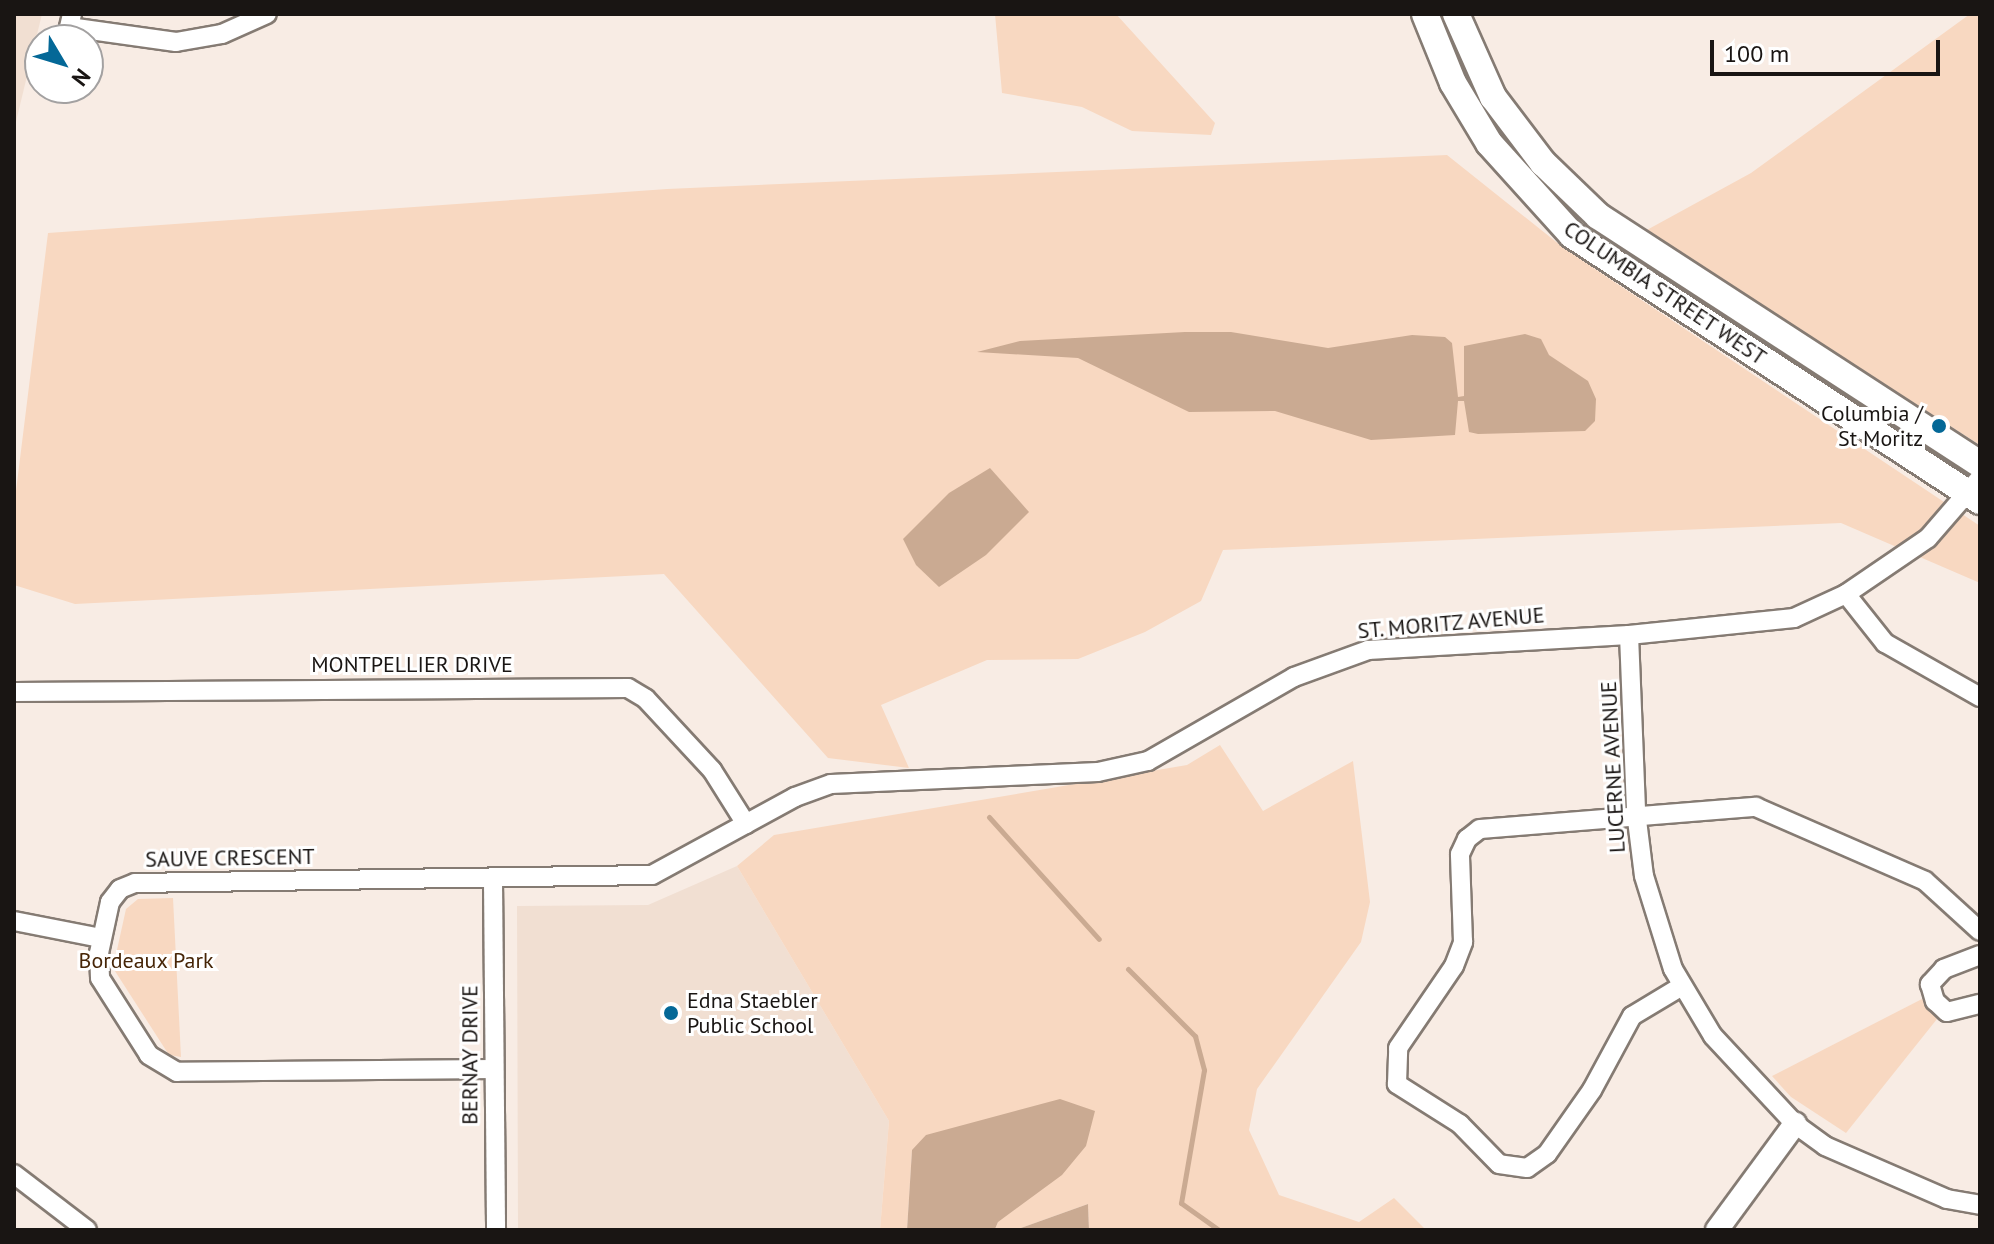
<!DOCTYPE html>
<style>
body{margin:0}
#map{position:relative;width:1994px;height:1244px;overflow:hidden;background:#f8ece4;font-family:"PT Sans",sans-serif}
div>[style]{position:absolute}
.built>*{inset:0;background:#f1dfd2}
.green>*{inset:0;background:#f8d8c1}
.forest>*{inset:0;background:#caaa92}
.stream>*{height:5px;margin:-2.5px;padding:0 2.5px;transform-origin:2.5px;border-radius:2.5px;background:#caaa92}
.roads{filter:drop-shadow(2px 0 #857b73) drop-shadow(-2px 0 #857b73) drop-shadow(0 2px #857b73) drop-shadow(0 -2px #857b73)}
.minor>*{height:18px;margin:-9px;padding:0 9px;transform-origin:9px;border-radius:9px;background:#fff}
.tertiary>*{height:22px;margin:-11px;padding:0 11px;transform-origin:11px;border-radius:11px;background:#fff}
.secondary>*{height:26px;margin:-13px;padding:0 13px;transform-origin:13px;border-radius:13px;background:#fff}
.dots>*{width:22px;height:22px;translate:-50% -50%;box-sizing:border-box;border:4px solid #fff;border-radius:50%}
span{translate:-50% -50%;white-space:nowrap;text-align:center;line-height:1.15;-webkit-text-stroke:6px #fff;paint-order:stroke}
.street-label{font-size:22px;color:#191513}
.poi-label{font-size:22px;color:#191513}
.right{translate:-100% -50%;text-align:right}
.left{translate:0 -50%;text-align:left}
.park-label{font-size:22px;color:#462507}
.frame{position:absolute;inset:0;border:16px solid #191513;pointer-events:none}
.north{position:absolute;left:24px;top:24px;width:80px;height:80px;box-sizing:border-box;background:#fff;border:2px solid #a3a1a1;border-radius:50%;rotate:128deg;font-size:22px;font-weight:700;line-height:32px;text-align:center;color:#191513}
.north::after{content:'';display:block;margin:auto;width:28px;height:36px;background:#046897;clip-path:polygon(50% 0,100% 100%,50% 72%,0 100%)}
.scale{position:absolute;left:1710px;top:40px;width:230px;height:36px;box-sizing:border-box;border:4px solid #191513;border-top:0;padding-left:10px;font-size:24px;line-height:28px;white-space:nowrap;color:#191513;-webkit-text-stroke:6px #fff;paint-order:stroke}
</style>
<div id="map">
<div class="built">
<i style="clip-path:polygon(14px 14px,42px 14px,14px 130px)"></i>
<i style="clip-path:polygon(737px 866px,889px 1121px,880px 1230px,518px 1230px,517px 906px,648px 905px)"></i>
</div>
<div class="green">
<i style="clip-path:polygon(995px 14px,1116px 14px,1215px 123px,1211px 135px,1132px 131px,1082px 107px,1002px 93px)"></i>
<i style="clip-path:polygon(1970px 14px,1980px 14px,1980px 445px,1645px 231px,1751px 173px)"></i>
<i style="clip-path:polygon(1447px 155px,1565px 249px,1980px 526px,1980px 583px,1841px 523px,1223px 550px,1201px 601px,1145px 632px,1078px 659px,987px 660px,881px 705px,909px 768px,828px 758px,664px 574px,75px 604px,14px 585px,14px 507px,48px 233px,667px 189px)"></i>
<i style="clip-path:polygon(1220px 745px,1263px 811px,1353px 761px,1370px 902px,1361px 942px,1257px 1089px,1249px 1130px,1279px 1195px,1359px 1222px,1394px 1198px,1426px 1230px,1089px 1230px,1088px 1204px,1015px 1230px,995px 1229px,998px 1222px,912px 1150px,907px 1230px,880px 1230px,889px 1121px,737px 866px,774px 835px,1187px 765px)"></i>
<i style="clip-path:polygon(173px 898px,181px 1057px,169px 1055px,113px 968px,126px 909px,138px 899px)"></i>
<i style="clip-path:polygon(1922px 999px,1937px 1019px,1846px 1133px,1791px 1097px,1772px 1076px)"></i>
</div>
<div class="forest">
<i style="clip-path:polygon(1185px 332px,1231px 332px,1328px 348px,1412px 335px,1445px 337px,1452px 343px,1458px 397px,1464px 396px,1464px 346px,1525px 334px,1541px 339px,1549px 355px,1588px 381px,1596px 399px,1595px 421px,1585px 431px,1478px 434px,1469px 432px,1464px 401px,1458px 401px,1455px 435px,1371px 440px,1275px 411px,1189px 412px,1078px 358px,977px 352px,1020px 341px)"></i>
<i style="clip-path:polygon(990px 468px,1029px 512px,986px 555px,939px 587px,916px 565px,903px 539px,949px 493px)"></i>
<i style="clip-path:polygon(1060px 1099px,1095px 1111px,1086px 1146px,1062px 1175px,998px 1222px,995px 1229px,1000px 1230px,907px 1230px,912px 1150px,926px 1135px)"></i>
<i style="clip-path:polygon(1088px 1204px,1089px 1230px,1015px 1230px)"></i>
</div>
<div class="stream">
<i style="left:989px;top:817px;width:164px;rotate:48deg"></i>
<i style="left:1128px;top:969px;width:95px;rotate:45deg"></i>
<i style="left:1195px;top:1036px;width:35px;rotate:75deg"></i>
<i style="left:1204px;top:1070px;width:135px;rotate:99.8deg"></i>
<i style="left:1181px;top:1203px;width:47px;rotate:35.4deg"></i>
</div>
<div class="roads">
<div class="minor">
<i style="left:72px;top:14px;width:13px;rotate:103deg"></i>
<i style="left:69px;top:27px;width:108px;rotate:8deg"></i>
<i style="left:176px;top:42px;width:47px;rotate:-9.9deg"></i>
<i style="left:222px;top:34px;width:49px;rotate:-24deg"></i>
<i style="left:1846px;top:594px;width:63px;rotate:51.5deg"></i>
<i style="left:1885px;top:643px;width:109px;rotate:29.6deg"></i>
<i style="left:1629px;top:635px;width:177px;rotate:87.7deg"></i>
<i style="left:1636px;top:812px;width:64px;rotate:82.9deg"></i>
<i style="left:1644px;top:876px;width:97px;rotate:72.7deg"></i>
<i style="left:1673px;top:969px;width:78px;rotate:59.2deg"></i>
<i style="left:1713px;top:1036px;width:120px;rotate:47deg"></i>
<i style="left:1795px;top:1124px;width:37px;rotate:36deg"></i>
<i style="left:1825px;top:1146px;width:133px;rotate:23.5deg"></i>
<i style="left:1947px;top:1199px;width:34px;rotate:10deg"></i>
<i style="left:14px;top:692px;width:614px;rotate:-0.37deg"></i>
<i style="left:628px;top:688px;width:21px;rotate:31deg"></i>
<i style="left:646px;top:699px;width:97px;rotate:47.1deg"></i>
<i style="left:712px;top:770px;width:64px;rotate:57.8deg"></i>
<i style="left:493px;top:880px;width:350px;rotate:89.5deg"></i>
<i style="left:14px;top:921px;width:89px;rotate:11.1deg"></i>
<i style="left:1980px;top:955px;width:39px;rotate:159deg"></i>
<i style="left:1944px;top:969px;width:21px;rotate:133deg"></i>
<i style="left:1930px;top:984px;width:18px;rotate:74deg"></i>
<i style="left:1935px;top:1001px;width:16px;rotate:43deg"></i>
<i style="left:1947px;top:1012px;width:34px;rotate:-14deg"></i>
<i style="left:1682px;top:986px;width:58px;rotate:149deg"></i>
<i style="left:1632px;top:1016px;width:84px;rotate:118.4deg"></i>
<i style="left:1592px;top:1090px;width:78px;rotate:125.1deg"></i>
<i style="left:1547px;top:1154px;width:24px;rotate:145deg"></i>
<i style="left:1527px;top:1168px;width:28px;rotate:-172deg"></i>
<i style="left:1499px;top:1164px;width:56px;rotate:-134.3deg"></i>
<i style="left:1460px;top:1124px;width:75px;rotate:-147.6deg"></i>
<i style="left:1397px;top:1084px;width:36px;rotate:-88deg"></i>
<i style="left:1398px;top:1048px;width:99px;rotate:-55.7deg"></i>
<i style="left:1454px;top:966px;width:26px;rotate:-69deg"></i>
<i style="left:1463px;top:942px;width:88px;rotate:-92deg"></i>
<i style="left:1460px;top:854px;width:17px;rotate:-65deg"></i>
<i style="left:1467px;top:839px;width:16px;rotate:-38deg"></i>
<i style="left:1480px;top:829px;width:277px;rotate:-4.6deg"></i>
<i style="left:1756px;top:807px;width:184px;rotate:23.6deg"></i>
<i style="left:1925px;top:881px;width:74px;rotate:42.3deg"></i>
<i style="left:494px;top:1069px;width:317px;rotate:179.5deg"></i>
<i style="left:177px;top:1072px;width:33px;rotate:-149deg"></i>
<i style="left:149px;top:1055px;width:91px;rotate:-122.5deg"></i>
<i style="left:100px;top:978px;width:25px;rotate:-92deg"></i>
<i style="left:99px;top:953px;width:52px;rotate:-77.8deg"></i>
<i style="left:110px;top:902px;width:16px;rotate:-52deg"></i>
<i style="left:120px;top:889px;width:16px;rotate:-22deg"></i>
<i style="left:135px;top:883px;width:517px;rotate:-0.89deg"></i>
<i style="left:652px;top:875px;width:163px;rotate:-28.6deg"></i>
<i style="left:795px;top:797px;width:38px;rotate:-20deg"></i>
<i style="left:831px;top:784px;width:267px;rotate:-2.6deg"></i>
<i style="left:1098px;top:772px;width:51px;rotate:-12.4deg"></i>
<i style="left:1148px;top:761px;width:168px;rotate:-29.9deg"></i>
<i style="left:1294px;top:677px;width:79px;rotate:-20deg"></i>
<i style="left:1368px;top:650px;width:261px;rotate:-3.3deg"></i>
<i style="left:1629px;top:635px;width:166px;rotate:-5.9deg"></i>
<i style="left:1794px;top:618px;width:57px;rotate:-24.8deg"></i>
<i style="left:1846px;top:594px;width:99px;rotate:-34.3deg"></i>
<i style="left:1928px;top:538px;width:79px;rotate:-49.1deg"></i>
<i style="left:14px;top:1174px;width:92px;rotate:37.5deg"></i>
</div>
<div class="tertiary">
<i style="left:1717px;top:1230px;width:132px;rotate:-53.7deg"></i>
</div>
<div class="secondary">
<i style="left:1425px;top:14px;width:74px;rotate:67.9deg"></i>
<i style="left:1453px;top:83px;width:70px;rotate:59deg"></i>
<i style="left:1489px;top:143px;width:124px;rotate:47.9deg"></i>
<i style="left:1572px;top:235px;width:487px;rotate:33.1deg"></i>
<i style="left:1456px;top:14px;width:91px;rotate:66deg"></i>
<i style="left:1493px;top:97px;width:83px;rotate:52.9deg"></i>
<i style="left:1543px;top:163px;width:76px;rotate:43.9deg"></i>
<i style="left:1598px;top:216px;width:455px;rotate:33deg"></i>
</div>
</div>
<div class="dots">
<i style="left:1939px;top:426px;background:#046897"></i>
<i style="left:671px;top:1013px;background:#046897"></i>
</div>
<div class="street-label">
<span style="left:1665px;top:293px;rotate:34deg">COLUMBIA STREET WEST</span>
<span style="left:1451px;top:623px;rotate:-5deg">ST. MORITZ AVENUE</span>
<span style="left:412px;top:665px">MONTPELLIER DRIVE</span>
<span style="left:1613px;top:767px;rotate:-93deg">LUCERNE AVENUE</span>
<span style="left:230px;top:858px;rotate:-1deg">SAUVE CRESCENT</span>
<span style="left:470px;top:1055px;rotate:-90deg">BERNAY DRIVE</span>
</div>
<div class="poi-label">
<span class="right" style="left:1923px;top:426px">Columbia /<br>St Moritz</span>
<span class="left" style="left:687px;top:1013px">Edna Staebler<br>Public School</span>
</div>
<div class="park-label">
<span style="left:146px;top:961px">Bordeaux Park</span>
</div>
<div class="frame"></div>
<div class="north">N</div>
<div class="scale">100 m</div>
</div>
